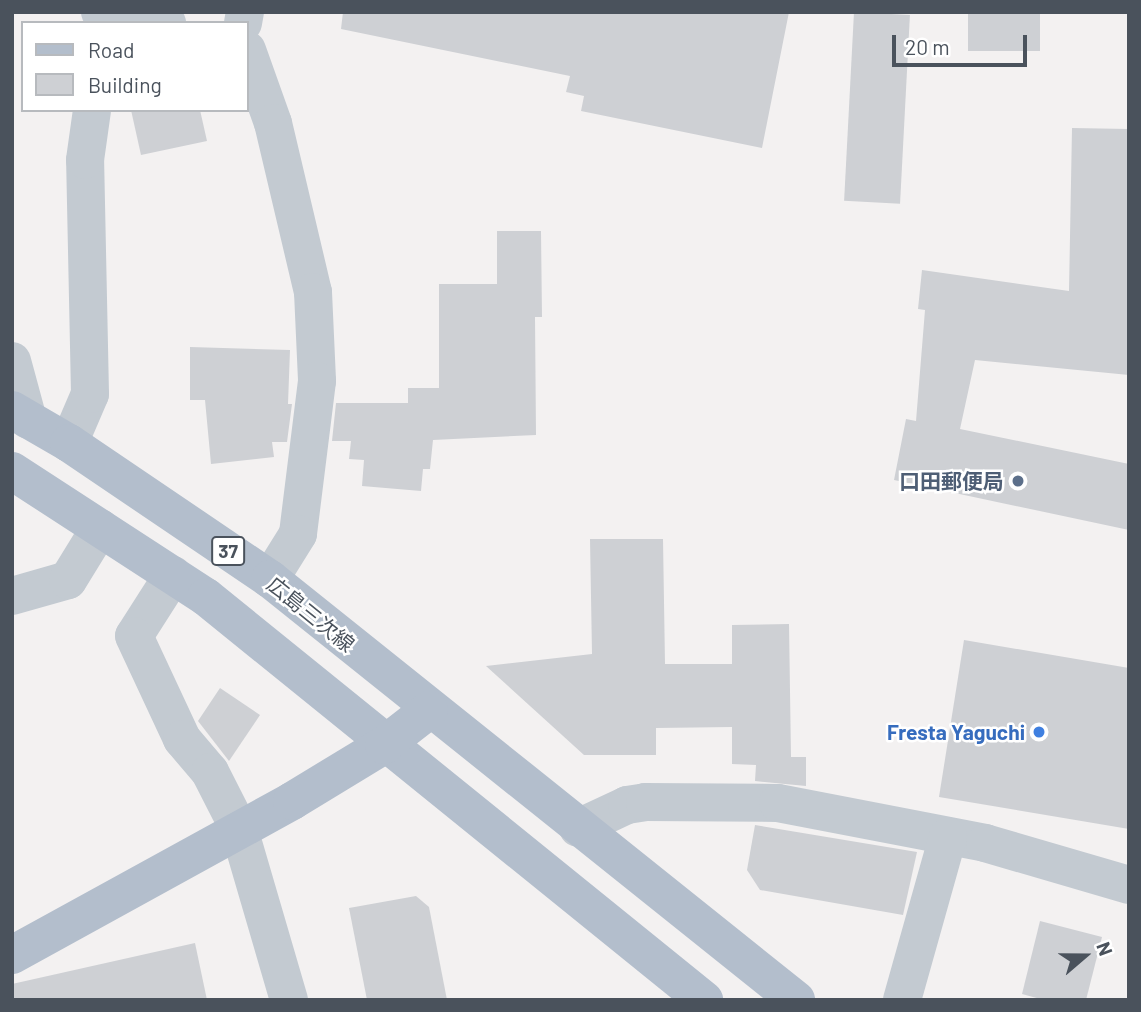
<!DOCTYPE html>
<meta charset="utf-8">
<style>
body{margin:0}
#map{position:relative;width:1141px;height:1012px;overflow:hidden;background:#f3f1f1;font-family:Barlow,"Noto Sans JP",sans-serif}
div>[style]{position:absolute}
.building>*{inset:0;background:#ced0d4;transform-origin:0 0}
.street>*{height:38px;margin:-19px;padding:0 19px;transform-origin:19px;border-radius:19px;background:#c3cad1}
.primary>*{height:38px;margin:-19px;padding:0 19px;transform-origin:19px;border-radius:19px;background:#b3becc}
.dots>*{width:19px;height:19px;translate:-50% -50%;box-sizing:border-box;border:4px solid #fff;border-radius:50%}
span{translate:-50% -50%;white-space:nowrap;text-align:center;line-height:1.15;-webkit-text-stroke:5px #fff;paint-order:stroke}
.shield-label span{padding:2px 5px;background:#fff;border:2px solid;border-radius:5px;-webkit-text-stroke-width:0}
.shield-label{font-size:19px;color:#4a525c;font-weight:700}
.service-label{font-size:21px;color:#4e5e75;font-weight:700}
.right{translate:-100% -50%;text-align:right}
.street-label{font-size:21px;color:#4a525c}
.shop-label{font-size:21px;color:#366cbe;font-weight:700}
.frame{position:absolute;inset:0;border:14px solid #4a525c;pointer-events:none}
.legend{position:absolute;left:21px;top:21px;width:228px;height:91px;box-sizing:border-box;background:#fff;border:2px solid #b7babe;margin:0;padding:9px 12px;list-style:none;font-size:21px;color:#4a525c}
.legend li{display:flex;align-items:center;gap:14px;height:35px}
.legend b{width:35px;border:2px solid #b7babe}
.north{position:absolute;left:1050px;top:921px;width:70px;height:70px;-webkit-text-stroke:5px #fff;paint-order:stroke;rotate:70deg;font-size:19px;font-weight:700;line-height:28px;text-align:center;color:#4a525c}
.north::after{content:'';display:block;margin:auto;width:24px;height:32px;background:#4a525c;clip-path:polygon(50% 0,100% 100%,50% 72%,0 100%)}
.scale{position:absolute;left:892px;top:35px;width:135px;height:32px;box-sizing:border-box;border:4px solid #4a525c;border-top:0;padding-left:9px;font-size:21px;line-height:24px;white-space:nowrap;color:#4a525c;-webkit-text-stroke:5px #fff;paint-order:stroke}
</style>
<div id="map">
<div class="building">
<i style="clip-path:polygon(343px 12px,789px 12px,762px 148px,581px 111px,584px 96px,566px 92px,570px 76px,341px 29px)"></i>
<i style="left:854px;top:12px;width:56px;height:189px;rotate:3deg"></i>
<i style="left:968px;top:12px;width:72px;height:39px"></i>
<i style="clip-path:polygon(131px 110px,200px 110px,207px 141px,141px 155px)"></i>
<i style="clip-path:polygon(1072px 128px,1129px 129px,1129px 375px,975px 360px,960px 429px,1129px 464px,1129px 530px,894px 480px,906px 419px,916px 421px,925px 310px,918px 309px,922px 270px,1069px 291px)"></i>
<i style="clip-path:polygon(497px 231px,541px 231px,542px 317px,535px 317px,536px 435px,433px 440px,430px 469px,423px 469px,421px 491px,362px 486px,364px 460px,349px 459px,351px 441px,332px 441px,336px 403px,408px 403px,408px 388px,439px 388px,439px 284px,497px 284px)"></i>
<i style="clip-path:polygon(190px 347px,290px 350px,288px 404px,292px 404px,287px 442px,272px 442px,274px 457px,211px 464px,205px 400px,190px 400px)"></i>
<i style="clip-path:polygon(590px 539px,663px 539px,665px 664px,732px 664px,732px 625px,789px 624px,791px 757px,806px 757px,806px 786px,755px 781px,756px 765px,732px 764px,732px 727px,656px 728px,656px 755px,584px 755px,486px 666px,592px 654px)"></i>
<i style="clip-path:polygon(964px 640px,1129px 668px,1129px 829px,939px 797px)"></i>
<i style="clip-path:polygon(220px 688px,260px 715px,229px 761px,198px 721px)"></i>
<i style="clip-path:polygon(755px 825px,917px 852px,903px 915px,760px 890px,747px 870px)"></i>
<i style="clip-path:polygon(416px 896px,429px 907px,447px 1000px,367px 1000px,349px 908px)"></i>
<i style="clip-path:polygon(1040px 921px,1102px 937px,1086px 1000px,1044px 1000px,1022px 994px)"></i>
<i style="clip-path:polygon(195px 943px,207px 1000px,12px 1000px,12px 984px)"></i>
</div>
<div class="street">
<i style="left:100px;top:12px;width:68px;rotate:9.3deg"></i>
<i style="left:243px;top:23px;width:11px;rotate:-80deg"></i>
<i style="left:247px;top:50px;width:77px;rotate:70.4deg"></i>
<i style="left:273px;top:123px;width:174px;rotate:76.7deg"></i>
<i style="left:313px;top:292px;width:89px;rotate:87.4deg"></i>
<i style="left:317px;top:381px;width:154px;rotate:97.1deg"></i>
<i style="left:298px;top:534px;width:53px;rotate:121.9deg"></i>
<i style="left:12px;top:361px;width:61px;rotate:74.8deg"></i>
<i style="left:69px;top:443px;width:53px;rotate:-66.8deg"></i>
<i style="left:90px;top:394px;width:234px;rotate:-91.2deg"></i>
<i style="left:85px;top:160px;width:50px;rotate:-82deg"></i>
<i style="left:173px;top:575px;width:72px;rotate:122.6deg"></i>
<i style="left:134px;top:636px;width:114px;rotate:65deg"></i>
<i style="left:182px;top:739px;width:43px;rotate:49.7deg"></i>
<i style="left:210px;top:772px;width:64px;rotate:63deg"></i>
<i style="left:239px;top:829px;width:178px;rotate:73.7deg"></i>
<i style="left:12px;top:596px;width:58px;rotate:-15.9deg"></i>
<i style="left:68px;top:580px;width:61px;rotate:-58.4deg"></i>
<i style="left:578px;top:828px;width:54px;rotate:-25.1deg"></i>
<i style="left:627px;top:805px;width:18px;rotate:-9deg"></i>
<i style="left:645px;top:802px;width:133px;rotate:0.4deg"></i>
<i style="left:778px;top:803px;width:211px;rotate:10.9deg"></i>
<i style="left:985px;top:843px;width:150px;rotate:16.3deg"></i>
<i style="left:902px;top:1000px;width:170px;rotate:-74.3deg"></i>
</div>
<div class="primary">
<i style="left:12px;top:410px;width:66px;rotate:30.1deg"></i>
<i style="left:69px;top:443px;width:243px;rotate:34.1deg"></i>
<i style="left:270px;top:579px;width:674px;rotate:38.67deg"></i>
<i style="left:12px;top:471px;width:231px;rotate:33deg"></i>
<i style="left:206px;top:597px;width:641px;rotate:38.98deg"></i>
<i style="left:12px;top:955px;width:320px;rotate:-28.8deg"></i>
<i style="left:292px;top:801px;width:108px;rotate:-31.3deg"></i>
<i style="left:384px;top:745px;width:57px;rotate:-37.9deg"></i>
</div>
<div class="dots">
<i style="left:1018px;top:481px;background:#5c6f8a"></i>
<i style="left:1039px;top:732px;background:#3f7fe0"></i>
</div>
<div class="shield-label">
<span style="left:228px;top:551px">37</span>
</div>
<div class="service-label">
<span class="right" style="left:1004px;top:481px">口田郵便局</span>
</div>
<div class="street-label">
<span style="left:311px;top:614px;rotate:39deg">広島三次線</span>
</div>
<div class="shop-label">
<span class="right" style="left:1025px;top:732px">Fresta Yaguchi</span>
</div>
<div class="frame"></div>
<ul class="legend">
<li><b style="height:9px;background:#b3becc"></b>Road</li>
<li><b style="height:19px;background:#ced0d4"></b>Building</li>
</ul>
<div class="north">N</div>
<div class="scale">20 m</div>
</div>
